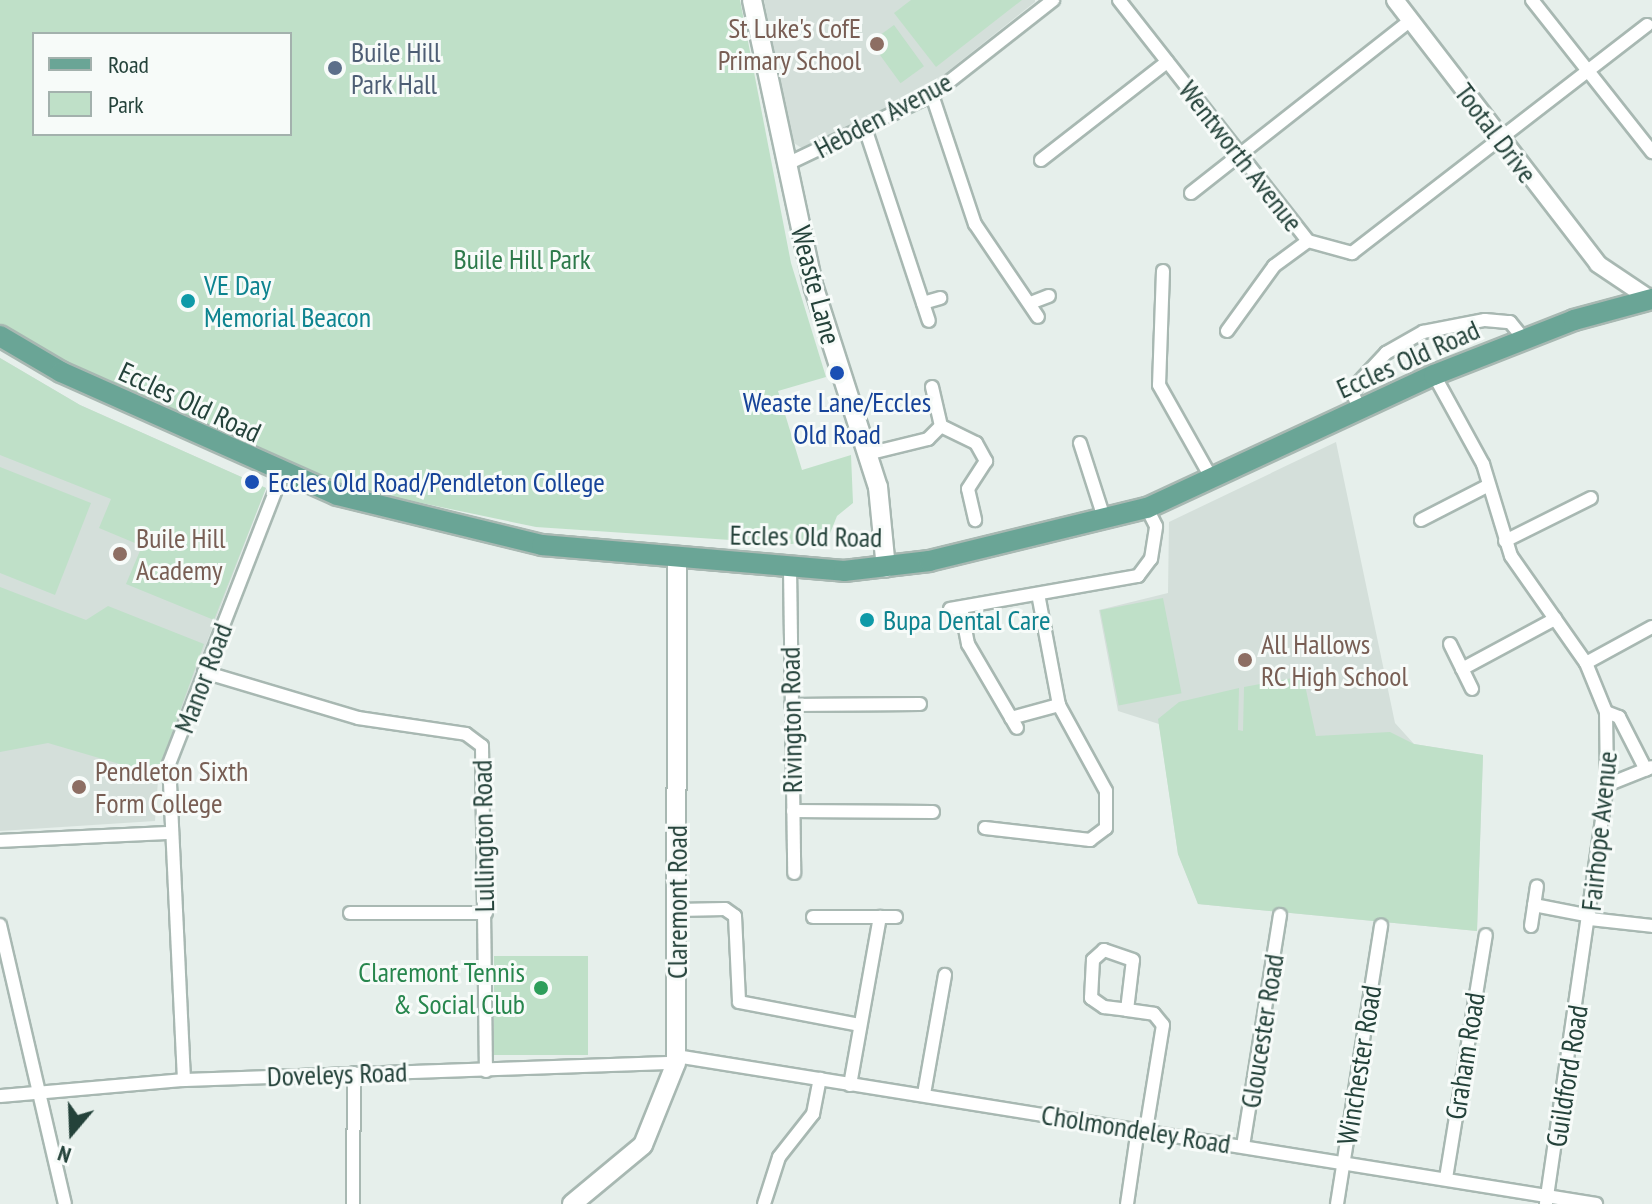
<!DOCTYPE html>
<style>
body{margin:0}
#map{position:relative;width:1652px;height:1204px;overflow:hidden;background:#e6efeb;font-family:"PT Sans Narrow",sans-serif}
div>[style]{position:absolute}
.built>*{inset:0;background:#d4dfda}
.green>*{inset:0;background:#bfe0c8;transform-origin:0 0}
.roads{filter:drop-shadow(2px 0 #a8b8b2) drop-shadow(-2px 0 #a8b8b2) drop-shadow(0 2px #a8b8b2) drop-shadow(0 -2px #a8b8b2)}
.minor>*{height:12px;margin:-6px;padding:0 6px;transform-origin:6px;border-radius:6px;background:#fff}
.tertiary>*{height:16px;margin:-8px;padding:0 8px;transform-origin:8px;border-radius:8px;background:#fff}
.secondary>*{height:18px;margin:-9px;padding:0 9px;transform-origin:9px;border-radius:9px;background:#fff}
.primary>*{height:20px;margin:-10px;padding:0 10px;transform-origin:10px;border-radius:10px;background:#6aa596}
.dots>*{width:22px;height:22px;translate:-50% -50%;box-sizing:border-box;border:4px solid #f7fbf9;border-radius:50%}
span{translate:-50% -50%;white-space:nowrap;text-align:center;line-height:1.15;-webkit-text-stroke:6px #f7fbf9;paint-order:stroke}
.education-label{font-size:28px;color:#785e54}
.right{translate:-100% -50%;text-align:right}
.left{translate:0 -50%;text-align:left}
.service-label{font-size:28px;color:#4e5e75}
.street-label{font-size:28px;color:#24423a}
.park-label{font-size:28px;color:#2d7a4b}
.culture-label{font-size:28px;color:#0d838f}
.transit-label{font-size:28px;color:#164399}
.leisure-label{font-size:28px;color:#27864d}
.legend{position:absolute;left:32px;top:32px;width:260px;height:104px;box-sizing:border-box;background:#f7fbf9;border:2px solid #a3b1ad;margin:0;padding:10px 14px;list-style:none;font-size:24px;color:#24423a}
.legend li{display:flex;align-items:center;gap:16px;height:40px}
.legend b{width:40px;border:2px solid #a3b1ad}
.north{position:absolute;left:32px;top:1092px;width:80px;height:80px;-webkit-text-stroke:6px #f7fbf9;paint-order:stroke;rotate:199deg;font-size:22px;font-weight:700;line-height:32px;text-align:center;color:#24423a}
.north::after{content:'';display:block;margin:auto;width:28px;height:36px;background:#24423a;clip-path:polygon(50% 0,100% 100%,50% 72%,0 100%)}
</style>
<div id="map">
<div class="built">
<i style="clip-path:polygon(764px 0,1035px 0,1035px 2px,928px 87px,803px 149px,791px 141px)"></i>
<i style="clip-path:polygon(0 358px,80px 405px,266px 488px,159px 767px,155px 821px,0 831px)"></i>
<i style="clip-path:polygon(1336px 442px,1395px 723px,1414px 744px,1483px 755px,1477px 931px,1198px 904px,1178px 854px,1159px 724px,1118px 711px,1099px 610px,1168px 593px,1169px 522px)"></i>
</div>
<div class="green">
<i style="clip-path:polygon(evenodd,0 0,740px 0,791px 263px,826px 377px,778px 391px,802px 470px,851px 455px,853px 503px,837px 516px,829px 536px,792px 544px,536px 527px,326px 483px,31px 351px,0 324px,0 0,34px 34px,290px 34px,290px 134px,34px 134px,34px 34px)"></i>
<i style="clip-path:polygon(911px 0,1022px 0,936px 67px,894px 13px)"></i>
<i style="left:894px;top:25px;width:51px;height:29px;rotate:54deg"></i>
<i style="clip-path:polygon(0 358px,80px 405px,266px 488px,214px 620px,126px 584px,142px 546px,99px 528px,111px 499px,0 455px)"></i>
<i style="clip-path:polygon(0 467px,91px 503px,55px 595px,0 573px)"></i>
<i style="clip-path:polygon(0 587px,86px 620px,108px 606px,204px 644px,157px 775px,48px 743px,0 752px)"></i>
<i style="left:1163px;top:598px;width:97px;height:64px;rotate:79deg"></i>
<i style="clip-path:polygon(1303px 676px,1316px 736px,1390px 732px,1414px 744px,1483px 755px,1477px 931px,1198px 904px,1178px 854px,1158px 719px,1179px 702px,1239px 688px,1238px 730px,1243px 731px,1244px 687px)"></i>
<i style="left:494px;top:956px;width:94px;height:99px"></i>
</div>
<div class="roads">
<div class="minor">
<i style="left:1119px;top:0;width:306px;rotate:51.9deg"></i>
<i style="left:1308px;top:241px;width:46px;rotate:15.3deg"></i>
<i style="left:1352px;top:253px;width:373px;rotate:-37.7deg"></i>
<i style="left:1532px;top:0;width:194px;rotate:51.7deg"></i>
<i style="left:932px;top:95px;width:136px;rotate:71.6deg"></i>
<i style="left:975px;top:224px;width:112px;rotate:55.9deg"></i>
<i style="left:865px;top:128px;width:203px;rotate:71.7deg"></i>
<i style="left:1041px;top:160px;width:160px;rotate:-37.9deg"></i>
<i style="left:785px;top:165px;width:163px;rotate:-25.5deg"></i>
<i style="left:932px;top:95px;width:154px;rotate:-38.1deg"></i>
<i style="left:1191px;top:193px;width:280px;rotate:-38.2deg"></i>
<i style="left:1163px;top:271px;width:114px;rotate:92deg"></i>
<i style="left:1159px;top:385px;width:108px;rotate:60.6deg"></i>
<i style="left:1033px;top:302px;width:17px;rotate:-21deg"></i>
<i style="left:923px;top:303px;width:18px;rotate:-16deg"></i>
<i style="left:1227px;top:331px;width:80px;rotate:-54.1deg"></i>
<i style="left:1274px;top:266px;width:42px;rotate:-36.3deg"></i>
<i style="left:1434px;top:375px;width:102px;rotate:61.2deg"></i>
<i style="left:1483px;top:464px;width:96px;rotate:73.1deg"></i>
<i style="left:1511px;top:556px;width:131px;rotate:55deg"></i>
<i style="left:1586px;top:663px;width:53px;rotate:67.8deg"></i>
<i style="left:1606px;top:712px;width:73px;rotate:89.2deg"></i>
<i style="left:1607px;top:785px;width:423px;rotate:98.3deg"></i>
<i style="left:1360px;top:410px;width:17px;rotate:-114deg"></i>
<i style="left:1353px;top:394px;width:13px;rotate:-63deg"></i>
<i style="left:1359px;top:382px;width:40px;rotate:-47deg"></i>
<i style="left:1386px;top:353px;width:43px;rotate:-29.6deg"></i>
<i style="left:1423px;top:332px;width:63px;rotate:-11deg"></i>
<i style="left:1485px;top:320px;width:25px;rotate:5deg"></i>
<i style="left:1510px;top:322px;width:22px;rotate:51deg"></i>
<i style="left:941px;top:426px;width:39px;rotate:26deg"></i>
<i style="left:976px;top:443px;width:21px;rotate:61deg"></i>
<i style="left:986px;top:461px;width:33px;rotate:123deg"></i>
<i style="left:968px;top:489px;width:32px;rotate:77deg"></i>
<i style="left:1080px;top:443px;width:82px;rotate:72.2deg"></i>
<i style="left:867px;top:454px;width:63px;rotate:-13.8deg"></i>
<i style="left:928px;top:439px;width:18px;rotate:-45deg"></i>
<i style="left:941px;top:426px;width:40px;rotate:-103deg"></i>
<i style="left:1421px;top:520px;width:76px;rotate:-27.2deg"></i>
<i style="left:1505px;top:541px;width:96px;rotate:-26.6deg"></i>
<i style="left:790px;top:568px;width:305px;rotate:89.2deg"></i>
<i style="left:961px;top:608px;width:37px;rotate:79deg"></i>
<i style="left:968px;top:644px;width:97px;rotate:59.7deg"></i>
<i style="left:950px;top:609px;width:191px;rotate:-10deg"></i>
<i style="left:1138px;top:576px;width:21px;rotate:-53deg"></i>
<i style="left:1151px;top:559px;width:33px;rotate:-81deg"></i>
<i style="left:1156px;top:526px;width:20px;rotate:-117deg"></i>
<i style="left:1450px;top:644px;width:50px;rotate:63.9deg"></i>
<i style="left:1586px;top:663px;width:75px;rotate:-28.6deg"></i>
<i style="left:1462px;top:669px;width:106px;rotate:-28.3deg"></i>
<i style="left:204px;top:672px;width:161px;rotate:16.6deg"></i>
<i style="left:358px;top:718px;width:109px;rotate:8.4deg"></i>
<i style="left:466px;top:734px;width:20px;rotate:37deg"></i>
<i style="left:482px;top:746px;width:325px;rotate:89.3deg"></i>
<i style="left:791px;top:705px;width:129px;rotate:-0.4deg"></i>
<i style="left:1606px;top:712px;width:14px;rotate:21deg"></i>
<i style="left:1619px;top:717px;width:59px;rotate:63deg"></i>
<i style="left:1011px;top:718px;width:50px;rotate:-15.2deg"></i>
<i style="left:1607px;top:785px;width:48px;rotate:-21.8deg"></i>
<i style="left:793px;top:811px;width:140px;rotate:0.4deg"></i>
<i style="left:985px;top:828px;width:106px;rotate:6.5deg"></i>
<i style="left:1090px;top:840px;width:20px;rotate:-37deg"></i>
<i style="left:1106px;top:828px;width:37px;rotate:-90deg"></i>
<i style="left:1106px;top:791px;width:98px;rotate:-118.7deg"></i>
<i style="left:1059px;top:705px;width:113px;rotate:-100.7deg"></i>
<i style="left:0;top:841px;width:172px;rotate:-2.7deg"></i>
<i style="left:1534px;top:905px;width:57px;rotate:11.1deg"></i>
<i style="left:677px;top:910px;width:48px;rotate:-1.2deg"></i>
<i style="left:725px;top:909px;width:12px;rotate:35deg"></i>
<i style="left:735px;top:916px;width:86px;rotate:87.3deg"></i>
<i style="left:739px;top:1002px;width:123px;rotate:10.8deg"></i>
<i style="left:350px;top:913px;width:136px"></i>
<i style="left:813px;top:917px;width:83px"></i>
<i style="left:1590px;top:919px;width:62px;rotate:6.4deg"></i>
<i style="left:0;top:925px;width:286px;rotate:76.9deg"></i>
<i style="left:1531px;top:926px;width:40px;rotate:-81.5deg"></i>
<i style="left:1127px;top:1010px;width:50px;rotate:-83.2deg"></i>
<i style="left:1133px;top:960px;width:31px;rotate:-161deg"></i>
<i style="left:1104px;top:950px;width:15px;rotate:138deg"></i>
<i style="left:1093px;top:960px;width:38px;rotate:93deg"></i>
<i style="left:1091px;top:998px;width:16px;rotate:35deg"></i>
<i style="left:1104px;top:1007px;width:23px;rotate:7deg"></i>
<i style="left:1127px;top:1010px;width:27px;rotate:8deg"></i>
<i style="left:1154px;top:1014px;width:14px;rotate:51deg"></i>
<i style="left:1163px;top:1025px;width:106px;rotate:99.2deg"></i>
<i style="left:676px;top:1056px;width:932px;rotate:9.14deg"></i>
<i style="left:184px;top:1080px;width:316px;rotate:-92.7deg"></i>
<i style="left:169px;top:764px;width:309px;rotate:-68.7deg"></i>
<i style="left:850px;top:1085px;width:171px;rotate:-79.9deg"></i>
<i style="left:924px;top:1094px;width:121px;rotate:-80deg"></i>
<i style="left:0;top:1096px;width:185px;rotate:-5deg"></i>
<i style="left:184px;top:1080px;width:492px;rotate:-2deg"></i>
<i style="left:1243px;top:1146px;width:234px;rotate:-80.9deg"></i>
<i style="left:1446px;top:1178px;width:246px;rotate:-80.7deg"></i>
<i style="left:353px;top:1204px;width:131px;rotate:-89.6deg"></i>
<i style="left:764px;top:1204px;width:49px;rotate:-72.3deg"></i>
<i style="left:779px;top:1157px;width:55px;rotate:-51.7deg"></i>
<i style="left:813px;top:1114px;width:36px;rotate:-79deg"></i>
<i style="left:1127px;top:1204px;width:76px;rotate:-81.7deg"></i>
<i style="left:1337px;top:1204px;width:282px;rotate:-81deg"></i>
</div>
<div class="tertiary">
<i style="left:1395px;top:0;width:333px;rotate:52.4deg"></i>
<i style="left:1598px;top:264px;width:63px;rotate:33.9deg"></i>
</div>
<div class="secondary">
<i style="left:752px;top:0;width:295px;rotate:77.9deg"></i>
<i style="left:814px;top:288px;width:209px;rotate:72.2deg"></i>
<i style="left:878px;top:487px;width:81px;rotate:84.4deg"></i>
<i style="left:572px;top:1204px;width:92px;rotate:-39.7deg"></i>
<i style="left:643px;top:1145px;width:88px;rotate:-68.1deg"></i>
<i style="left:676px;top:1063px;width:503px;rotate:-89.89deg"></i>
</div>
<div class="primary">
<i style="left:0;top:336px;width:71px;rotate:30.5deg"></i>
<i style="left:61px;top:372px;width:302px;rotate:24deg"></i>
<i style="left:337px;top:495px;width:211px;rotate:13.7deg"></i>
<i style="left:542px;top:545px;width:303px;rotate:4.9deg"></i>
<i style="left:844px;top:571px;width:86px;rotate:-6.7deg"></i>
<i style="left:929px;top:561px;width:224px;rotate:-13.7deg"></i>
<i style="left:1147px;top:508px;width:316px;rotate:-24.9deg"></i>
<i style="left:1434px;top:375px;width:150px;rotate:-21.4deg"></i>
<i style="left:1574px;top:320px;width:81px;rotate:-15.1deg"></i>
</div>
</div>
<div class="dots">
<i style="left:877px;top:44px;background:#8d6e63"></i>
<i style="left:335px;top:68px;background:#5c6f8a"></i>
<i style="left:188px;top:301px;background:#0f9aa8"></i>
<i style="left:837px;top:373px;background:#1a4fb4"></i>
<i style="left:252px;top:482px;background:#1a4fb4"></i>
<i style="left:120px;top:554px;background:#8d6e63"></i>
<i style="left:867px;top:620px;background:#0f9aa8"></i>
<i style="left:1245px;top:660px;background:#8d6e63"></i>
<i style="left:79px;top:787px;background:#8d6e63"></i>
<i style="left:541px;top:988px;background:#2e9e5b"></i>
</div>
<div class="education-label">
<span class="right" style="left:861px;top:44px">St Luke's CofE<br>Primary School</span>
<span class="left" style="left:136px;top:554px">Buile Hill<br>Academy</span>
<span class="left" style="left:1261px;top:660px">All Hallows<br>RC High School</span>
<span class="left" style="left:95px;top:787px">Pendleton Sixth<br>Form College</span>
</div>
<div class="service-label">
<span class="left" style="left:351px;top:68px">Buile Hill<br>Park Hall</span>
</div>
<div class="street-label">
<span style="left:883px;top:115px;rotate:-28deg">Hebden Avenue</span>
<span style="left:1496px;top:133px;rotate:53deg">Tootal Drive</span>
<span style="left:1241px;top:156px;rotate:52deg">Wentworth Avenue</span>
<span style="left:816px;top:285px;rotate:75deg">Weaste Lane</span>
<span style="left:1408px;top:359px;rotate:-24deg">Eccles Old Road</span>
<span style="left:190px;top:402px;rotate:25deg">Eccles Old Road</span>
<span style="left:806px;top:536px;rotate:1deg">Eccles Old Road</span>
<span style="left:203px;top:678px;rotate:-69deg">Manor Road</span>
<span style="left:791px;top:720px;rotate:-91deg">Rivington Road</span>
<span style="left:1599px;top:831px;rotate:-84deg">Fairhope Avenue</span>
<span style="left:483px;top:836px;rotate:-91deg">Lullington Road</span>
<span style="left:677px;top:902px;rotate:-90deg">Claremont Road</span>
<span style="left:1262px;top:1031px;rotate:-81deg">Gloucester Road</span>
<span style="left:1465px;top:1056px;rotate:-81deg">Graham Road</span>
<span style="left:1359px;top:1065px;rotate:-81deg">Winchester Road</span>
<span style="left:337px;top:1074px;rotate:-2deg">Doveleys Road</span>
<span style="left:1567px;top:1076px;rotate:-81deg">Guildford Road</span>
<span style="left:1136px;top:1129px;rotate:9deg">Cholmondeley Road</span>
</div>
<div class="park-label">
<span style="left:522px;top:259px">Buile Hill Park</span>
</div>
<div class="culture-label">
<span class="left" style="left:204px;top:301px">VE Day<br>Memorial Beacon</span>
<span class="left" style="left:883px;top:620px">Bupa Dental Care</span>
</div>
<div class="transit-label">
<span style="left:837px;top:418px">Weaste Lane/Eccles<br>Old Road</span>
<span class="left" style="left:268px;top:482px">Eccles Old Road/Pendleton College</span>
</div>
<div class="leisure-label">
<span class="right" style="left:525px;top:988px">Claremont Tennis<br>&amp; Social Club</span>
</div>
<ul class="legend">
<li><b style="height:10px;background:#6aa596"></b>Road</li>
<li><b style="height:22px;background:#bfe0c8"></b>Park</li>
</ul>
<div class="north">N</div>
</div>
